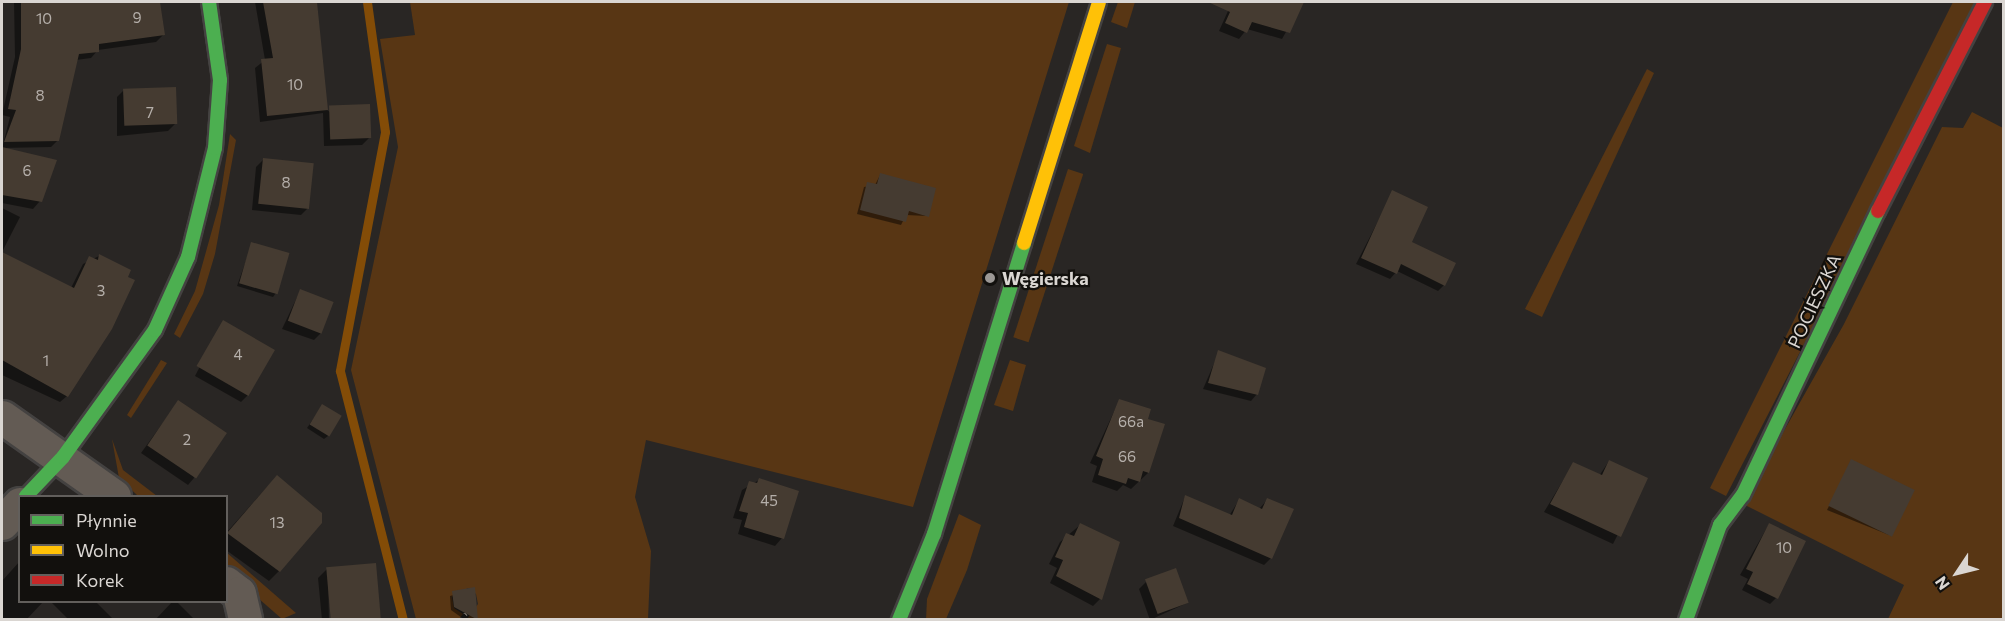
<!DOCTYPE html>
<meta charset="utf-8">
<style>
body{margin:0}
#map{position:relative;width:2005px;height:621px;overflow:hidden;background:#292624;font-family:Commissioner,sans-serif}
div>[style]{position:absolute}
.green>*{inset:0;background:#583614;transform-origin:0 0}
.shadow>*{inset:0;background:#0007}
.stream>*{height:9px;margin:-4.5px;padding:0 4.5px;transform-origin:4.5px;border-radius:4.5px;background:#834c07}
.building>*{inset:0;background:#453b31;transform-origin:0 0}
.path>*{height:4px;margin-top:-2px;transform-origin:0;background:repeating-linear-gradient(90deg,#67615b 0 1.5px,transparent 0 6px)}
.roads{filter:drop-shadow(2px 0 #444241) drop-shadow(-2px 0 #444241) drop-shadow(0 2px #444241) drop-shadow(0 -2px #444241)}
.street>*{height:33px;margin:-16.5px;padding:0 16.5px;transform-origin:16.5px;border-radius:16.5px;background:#635b54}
.fast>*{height:14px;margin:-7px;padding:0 7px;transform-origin:7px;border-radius:7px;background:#4caf50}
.slow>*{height:14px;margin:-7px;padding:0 7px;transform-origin:7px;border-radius:7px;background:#ffc107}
.jam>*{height:14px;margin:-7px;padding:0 7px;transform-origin:7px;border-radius:7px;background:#c62828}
.dots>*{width:16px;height:16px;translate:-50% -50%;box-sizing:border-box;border:3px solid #12100d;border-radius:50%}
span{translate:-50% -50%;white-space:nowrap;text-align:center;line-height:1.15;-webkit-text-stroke:4.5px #12100d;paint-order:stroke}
.number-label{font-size:15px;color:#b5afaa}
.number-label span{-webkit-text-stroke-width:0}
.poi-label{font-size:18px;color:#dad6d2;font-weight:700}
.left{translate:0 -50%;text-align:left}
.street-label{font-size:18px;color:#dad6d2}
.frame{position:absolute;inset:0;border:3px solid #dad6d2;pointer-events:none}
.legend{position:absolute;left:18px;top:495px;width:210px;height:108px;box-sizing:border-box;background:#12100d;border:2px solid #625f5c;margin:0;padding:8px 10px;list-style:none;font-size:18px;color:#dad6d2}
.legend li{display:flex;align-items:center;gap:12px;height:30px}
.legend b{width:30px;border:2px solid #625f5c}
.north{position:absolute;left:1927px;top:543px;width:60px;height:60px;-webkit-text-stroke:4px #12100d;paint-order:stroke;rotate:235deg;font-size:16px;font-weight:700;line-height:24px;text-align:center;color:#dad6d2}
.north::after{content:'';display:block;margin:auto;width:21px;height:27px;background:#dad6d2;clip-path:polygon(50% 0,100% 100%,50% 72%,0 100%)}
</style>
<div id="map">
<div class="green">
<i style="clip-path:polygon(410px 2px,1069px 2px,913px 507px,646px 440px,635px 497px,651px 551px,648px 619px,467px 619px,478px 604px,476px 594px,468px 588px,452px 597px,454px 608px,463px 614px,459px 619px,416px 619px,351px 370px,398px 147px,380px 39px,415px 35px)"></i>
<i style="clip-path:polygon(1118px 2px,1135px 2px,1127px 28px,1111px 22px)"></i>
<i style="clip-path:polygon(1953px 2px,1980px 2px,1726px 496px,1710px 488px)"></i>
<i style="clip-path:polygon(1107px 44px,1121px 48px,1090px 153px,1074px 146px)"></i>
<i style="clip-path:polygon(1647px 69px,1654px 73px,1542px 317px,1525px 309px)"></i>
<i style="clip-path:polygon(1972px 112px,2003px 128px,2003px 619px,1888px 619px,1904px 585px,1743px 504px,1844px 324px,1942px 127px,1963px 128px)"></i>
<i style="clip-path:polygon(230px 134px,236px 140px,215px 254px,203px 294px,180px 338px,174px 334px,195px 291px,219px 205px)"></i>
<i style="left:1068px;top:169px;width:16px;height:177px;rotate:18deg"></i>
<i style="clip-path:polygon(161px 360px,167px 363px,131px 418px,127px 415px)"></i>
<i style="clip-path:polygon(1010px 360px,1026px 365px,1013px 411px,994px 405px)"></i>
<i style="clip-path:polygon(112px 439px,123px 470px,157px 496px,138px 496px,119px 478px)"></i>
<i style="clip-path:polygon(959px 514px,981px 525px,967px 570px,946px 619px,926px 620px,927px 599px)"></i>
<i style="clip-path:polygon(226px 552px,296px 613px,282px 619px,227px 571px)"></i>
</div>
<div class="shadow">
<i style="clip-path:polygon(14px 2px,159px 2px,163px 35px,156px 42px,98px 50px,91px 58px,76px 60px,58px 140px,51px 147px,2px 148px,10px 117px,2px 115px,15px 57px)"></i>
<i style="clip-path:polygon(255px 2px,315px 2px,327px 110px,369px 138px,362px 145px,324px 146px,323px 113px,260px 122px,255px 68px,265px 60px)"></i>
<i style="clip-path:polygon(1232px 2px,1303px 2px,1282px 39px,1247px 29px,1239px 39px,1219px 31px)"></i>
<i style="clip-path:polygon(124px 90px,175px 124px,168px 131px,117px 136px,117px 97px)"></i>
<i style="clip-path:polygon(3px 148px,40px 201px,33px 209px,2px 203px)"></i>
<i style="clip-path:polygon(263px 160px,308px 208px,301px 215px,252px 210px,256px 167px)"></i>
<i style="clip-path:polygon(880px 175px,927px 216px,906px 215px,901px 225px,857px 214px,864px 187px,875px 185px)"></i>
<i style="clip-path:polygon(1393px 192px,1410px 242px,1444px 285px,1438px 291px,1397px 271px,1390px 279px,1356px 264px)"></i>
<i style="clip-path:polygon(2px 208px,20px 217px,2px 252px)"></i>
<i style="clip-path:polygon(252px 244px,276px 293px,273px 297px,237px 286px)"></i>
<i style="clip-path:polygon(2px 253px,71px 288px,83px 264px,99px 256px,67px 396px,60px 402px,2px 375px)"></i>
<i style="clip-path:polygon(300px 291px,321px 333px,314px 340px,282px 329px)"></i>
<i style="clip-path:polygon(223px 322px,248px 395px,241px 402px,195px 376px)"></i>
<i style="clip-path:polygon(1219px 352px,1257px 394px,1251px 401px,1203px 389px)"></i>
<i style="clip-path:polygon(1119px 401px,1146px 420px,1148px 473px,1131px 489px,1123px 485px,1117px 491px,1092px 482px,1097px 466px,1090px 463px)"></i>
<i style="clip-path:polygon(178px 402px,194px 478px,188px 485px,141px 453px)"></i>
<i style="clip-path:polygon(322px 406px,328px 436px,324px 439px,307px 428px)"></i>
<i style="clip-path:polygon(1609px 461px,1646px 479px,1613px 544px,1544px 512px,1573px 464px,1599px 476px)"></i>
<i style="clip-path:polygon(1852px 461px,1892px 532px,1889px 535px,1827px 510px)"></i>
<i style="clip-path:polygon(759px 480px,782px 538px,775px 546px,738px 534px,742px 520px,733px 518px,742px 490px)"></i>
<i style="clip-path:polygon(267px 487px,279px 571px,269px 581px,226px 550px,226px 533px)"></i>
<i style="clip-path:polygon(1185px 497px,1229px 516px,1239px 500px,1259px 509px,1268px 499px,1271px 558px,1264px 565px,1173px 526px)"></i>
<i style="clip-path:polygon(1769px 524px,1776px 598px,1770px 604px,1742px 590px,1748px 579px,1740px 575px)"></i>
<i style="clip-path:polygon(1080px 525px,1100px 599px,1093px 606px,1050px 583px,1057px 568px,1049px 564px,1060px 542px)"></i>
<i style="clip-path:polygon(20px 561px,20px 602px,43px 602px,26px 620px,2px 620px,2px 581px)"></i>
<i style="clip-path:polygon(374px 565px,381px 620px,332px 620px,328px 575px,329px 620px,322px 620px,318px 578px,327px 569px)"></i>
<i style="clip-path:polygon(1146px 582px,1187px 603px,1150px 620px,1139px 589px)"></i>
<i style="clip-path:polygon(473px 589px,477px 620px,465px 620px,451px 610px,450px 596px)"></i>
<i style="clip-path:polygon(51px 602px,96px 602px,114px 620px,69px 620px)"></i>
<i style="clip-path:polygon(172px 602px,177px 602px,195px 620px,155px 620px)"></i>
</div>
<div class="stream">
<i style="left:367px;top:2px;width:131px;rotate:82.1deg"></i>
<i style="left:385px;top:132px;width:243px;rotate:100.7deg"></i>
<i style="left:340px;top:371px;width:257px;rotate:75.8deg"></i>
</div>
<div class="building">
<i style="clip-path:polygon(21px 2px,160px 2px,165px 35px,99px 44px,99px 52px,79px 54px,59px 141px,4px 142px,16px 110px,8px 109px,21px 49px)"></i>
<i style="clip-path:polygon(263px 2px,317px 2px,328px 110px,267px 116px,261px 59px,273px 58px)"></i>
<i style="clip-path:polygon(1208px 2px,1304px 2px,1290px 33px,1252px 22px,1247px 33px,1225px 23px,1230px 12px)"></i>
<i style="left:176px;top:87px;width:37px;height:53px;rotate:88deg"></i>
<i style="left:370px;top:104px;width:34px;height:41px;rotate:88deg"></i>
<i style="clip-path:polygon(2px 147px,57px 160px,42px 202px,2px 195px)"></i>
<i style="left:263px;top:158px;width:51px;height:46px;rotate:6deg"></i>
<i style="clip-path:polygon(880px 173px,936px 188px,929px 217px,909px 211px,906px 222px,860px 210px,867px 182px,877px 184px)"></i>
<i style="clip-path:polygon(1392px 190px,1428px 207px,1412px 242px,1456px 263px,1445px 286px,1401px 264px,1397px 274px,1361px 258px)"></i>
<i style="left:251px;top:242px;width:40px;height:43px;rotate:16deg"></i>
<i style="clip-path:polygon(2px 252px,74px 288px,89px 256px,98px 260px,99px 254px,131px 270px,128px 277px,135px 280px,112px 329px,68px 397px,2px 360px)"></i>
<i style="left:300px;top:289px;width:36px;height:34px;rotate:21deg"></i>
<i style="left:223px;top:320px;width:60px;height:53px;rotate:30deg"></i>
<i style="clip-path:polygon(1218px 350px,1266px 368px,1258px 395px,1208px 383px)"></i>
<i style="clip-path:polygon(1119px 399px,1151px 409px,1148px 419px,1165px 424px,1149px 473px,1143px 471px,1140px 482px,1128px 478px,1126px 484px,1098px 475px,1103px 459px,1096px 456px)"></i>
<i style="left:178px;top:400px;width:59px;height:55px;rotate:34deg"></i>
<i style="left:322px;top:404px;width:23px;height:24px;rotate:31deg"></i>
<i style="left:1851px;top:459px;width:71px;height:52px;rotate:26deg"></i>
<i style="clip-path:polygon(1609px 460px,1648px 478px,1621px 537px,1550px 504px,1573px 462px,1602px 475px)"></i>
<i style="clip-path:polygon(277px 475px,322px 513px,322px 523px,280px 572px,227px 533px)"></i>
<i style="clip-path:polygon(759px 478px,799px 491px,784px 539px,744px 527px,748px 513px,739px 511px,749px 481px,757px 483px)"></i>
<i style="clip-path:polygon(1185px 495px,1232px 515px,1239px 498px,1262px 509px,1267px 498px,1294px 509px,1272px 559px,1179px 518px)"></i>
<i style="clip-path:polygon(1080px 523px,1120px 542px,1102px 600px,1056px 576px,1063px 560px,1055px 557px,1066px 533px,1074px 536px)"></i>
<i style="clip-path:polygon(1769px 523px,1806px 541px,1778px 599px,1747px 584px,1753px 572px,1746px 569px)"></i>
<i style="left:376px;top:563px;width:57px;height:50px;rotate:85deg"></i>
<i style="left:1176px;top:568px;width:37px;height:33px;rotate:70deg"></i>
<i style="clip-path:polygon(475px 587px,478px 620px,454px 607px,452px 591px)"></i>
</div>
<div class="path">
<i style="left:462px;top:620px;width:9px;rotate:-58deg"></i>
</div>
<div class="roads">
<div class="street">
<i style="left:2px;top:417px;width:137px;rotate:35.2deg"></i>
<i style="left:2px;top:523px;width:26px;rotate:-47deg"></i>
<i style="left:226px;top:583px;width:16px;rotate:38deg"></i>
<i style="left:239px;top:593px;width:28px;rotate:77deg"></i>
</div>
<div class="fast">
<i style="left:26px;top:496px;width:54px;rotate:-46.5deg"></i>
<i style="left:63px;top:457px;width:157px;rotate:-54.1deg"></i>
<i style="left:155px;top:330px;width:80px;rotate:-65.7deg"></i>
<i style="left:188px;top:257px;width:112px;rotate:-76.1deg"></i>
<i style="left:215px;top:148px;width:68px;rotate:-85.8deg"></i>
<i style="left:220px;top:80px;width:79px;rotate:-98deg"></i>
<i style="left:899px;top:620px;width:93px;rotate:-67.9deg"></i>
<i style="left:934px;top:534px;width:305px;rotate:-72.8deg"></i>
<i style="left:1686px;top:620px;width:101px;rotate:-70.3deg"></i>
<i style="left:1720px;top:525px;width:38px;rotate:-53deg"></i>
<i style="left:1743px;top:495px;width:314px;rotate:-64.6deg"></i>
</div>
<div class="slow">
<i style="left:1024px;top:243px;width:252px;rotate:-72.7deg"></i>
</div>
<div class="jam">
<i style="left:1878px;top:211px;width:235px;rotate:-62.9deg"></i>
</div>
</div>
<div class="dots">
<i style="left:990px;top:278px;background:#9c9895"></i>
</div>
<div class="number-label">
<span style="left:137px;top:18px">9</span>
<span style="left:44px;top:19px">10</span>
<span style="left:295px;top:85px">10</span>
<span style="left:40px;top:96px">8</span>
<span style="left:150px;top:113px">7</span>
<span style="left:27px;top:171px">6</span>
<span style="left:286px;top:183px">8</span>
<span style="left:101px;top:291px">3</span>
<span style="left:238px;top:355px">4</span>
<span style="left:46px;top:361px">1</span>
<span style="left:1131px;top:422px">66a</span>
<span style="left:187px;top:440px">2</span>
<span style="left:1127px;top:457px">66</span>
<span style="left:769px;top:501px">45</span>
<span style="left:277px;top:523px">13</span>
<span style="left:1784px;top:548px">10</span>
</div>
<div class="poi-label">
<span class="left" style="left:1002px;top:278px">Węgierska</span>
</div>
<div class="street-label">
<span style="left:1814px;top:301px;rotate:-65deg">POCIESZKA</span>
</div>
<div class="frame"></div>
<ul class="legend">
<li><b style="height:8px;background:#4caf50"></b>Płynnie</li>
<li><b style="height:8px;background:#ffc107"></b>Wolno</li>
<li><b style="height:8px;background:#c62828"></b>Korek</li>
</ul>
<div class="north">N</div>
</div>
